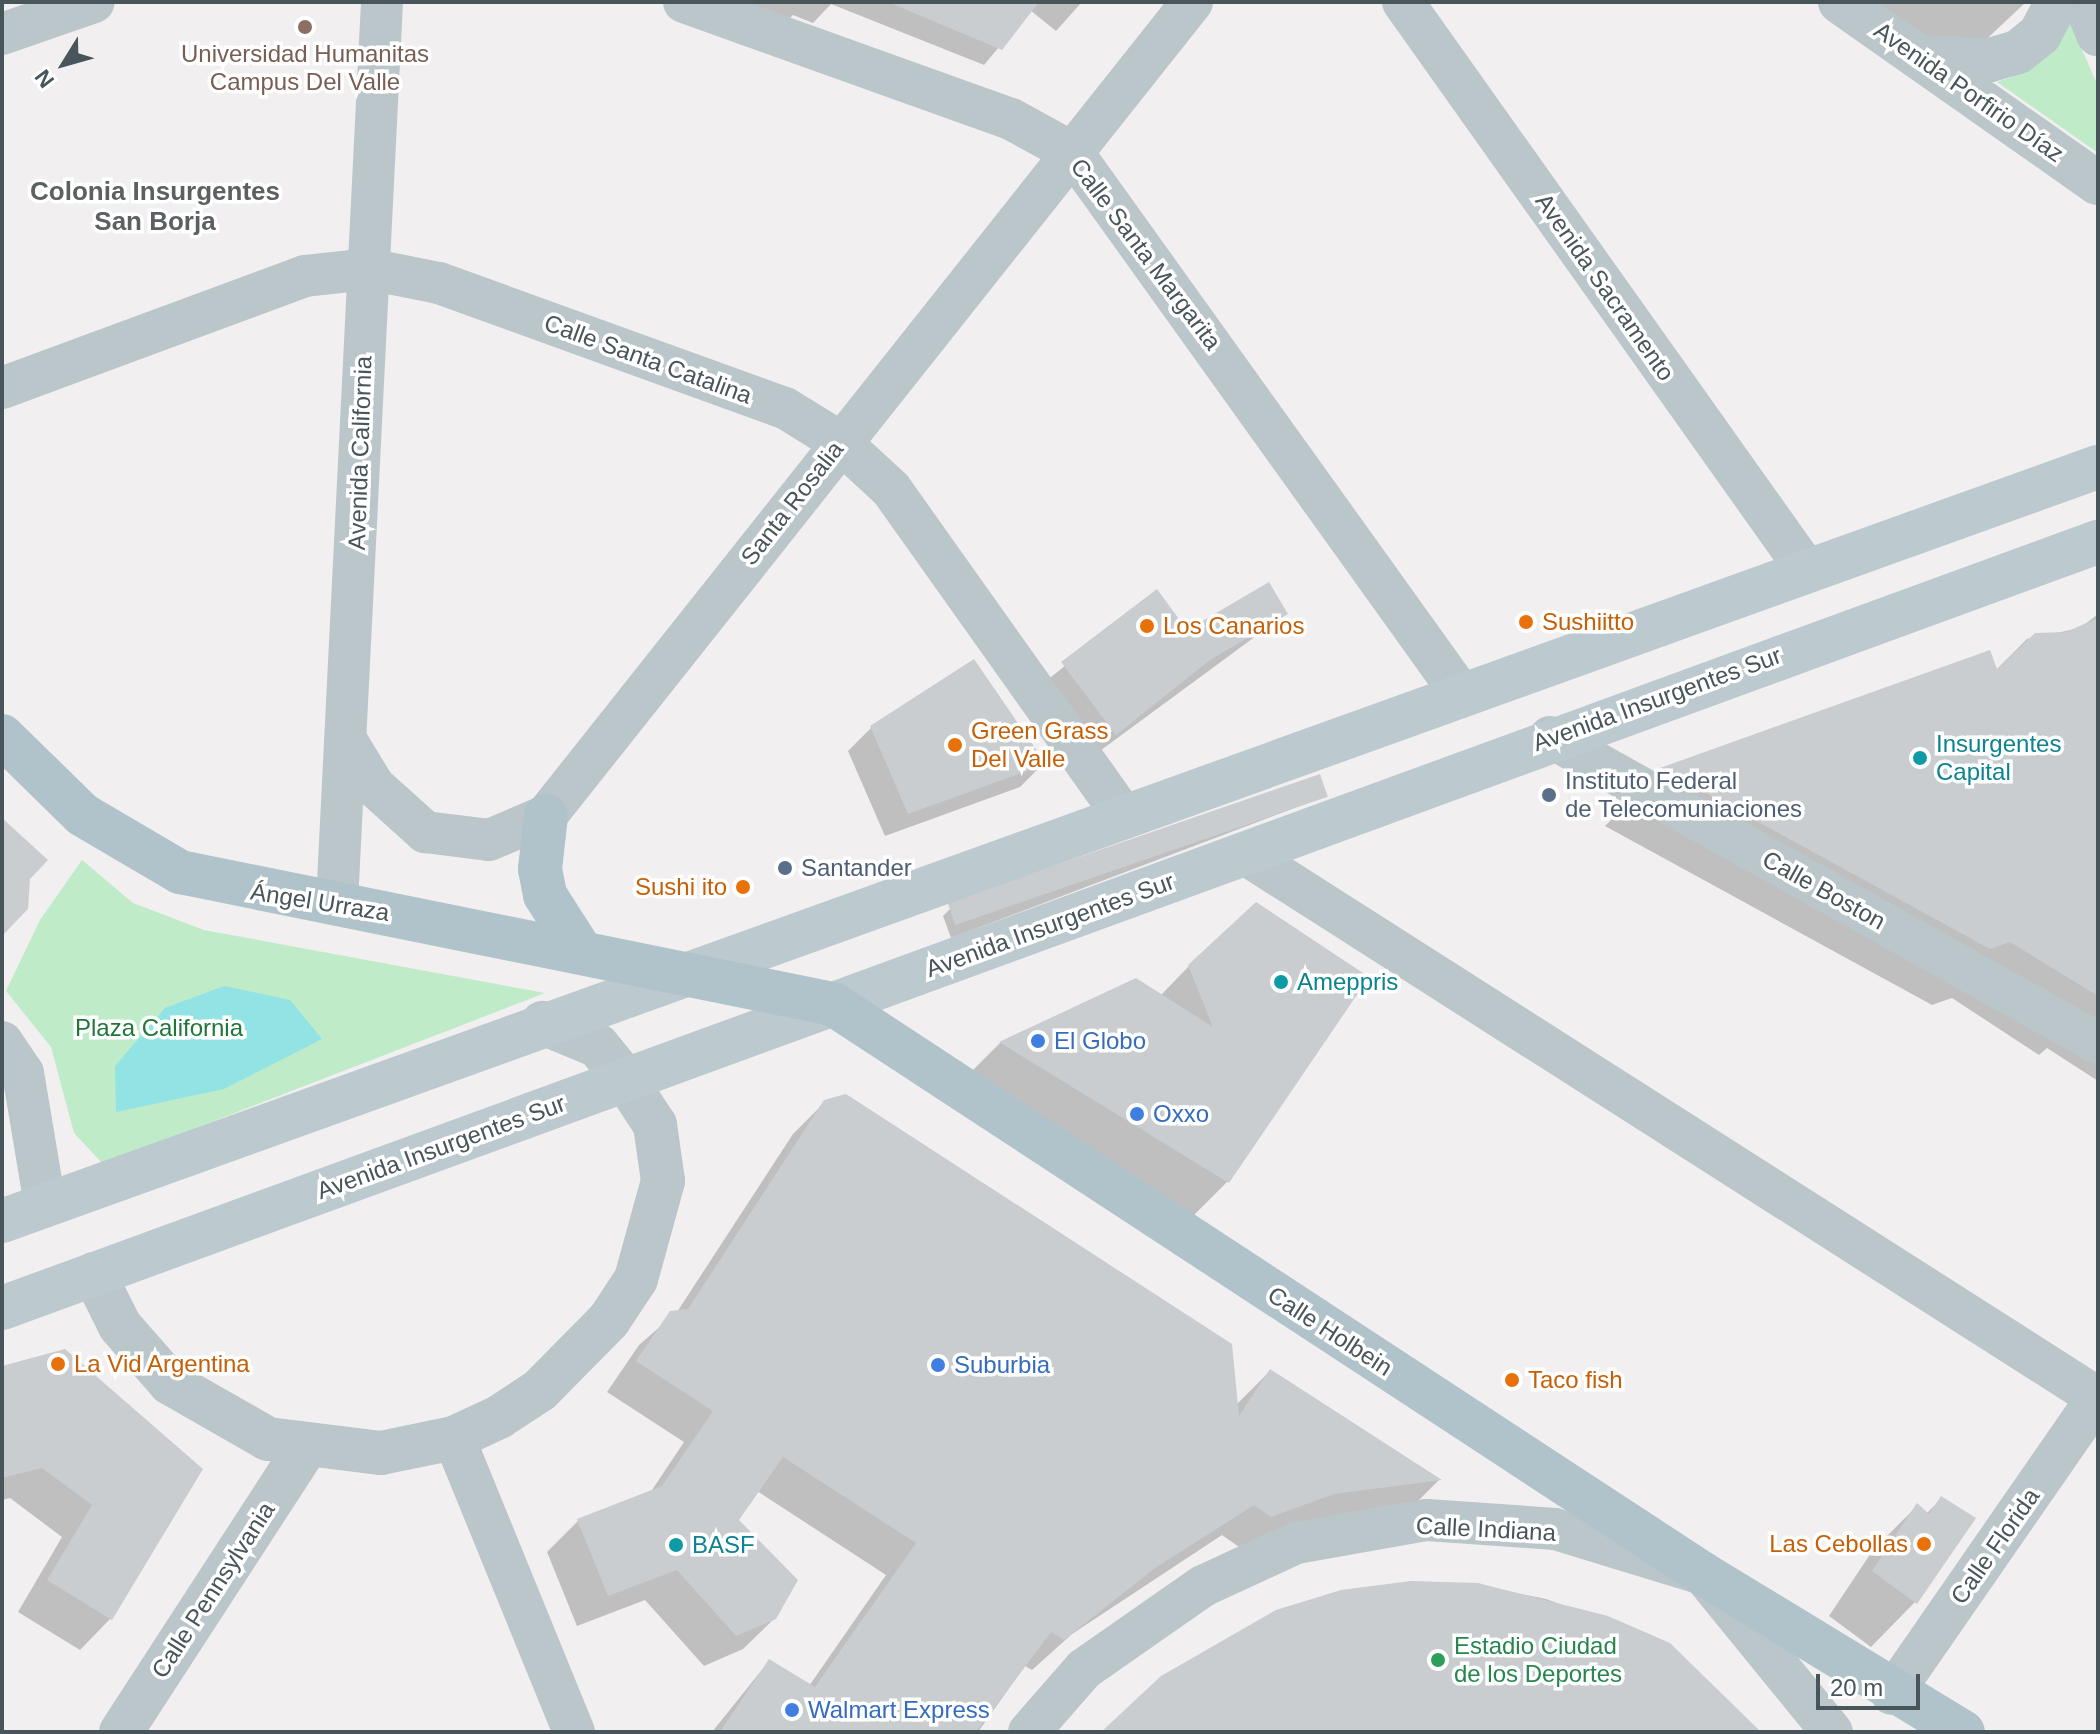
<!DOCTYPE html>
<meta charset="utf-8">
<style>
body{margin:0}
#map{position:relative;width:2100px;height:1734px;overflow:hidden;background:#f1efef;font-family:Arial,sans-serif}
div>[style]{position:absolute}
.green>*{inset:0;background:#c0ebc9}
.water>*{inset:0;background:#91e3e4}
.shadow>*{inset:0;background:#0003}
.building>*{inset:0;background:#c9cdd0;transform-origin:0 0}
.minor>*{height:42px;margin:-21px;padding:0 21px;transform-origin:21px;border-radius:21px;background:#bbc6ca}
.tertiary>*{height:44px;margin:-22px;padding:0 22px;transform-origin:22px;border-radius:22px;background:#bbc6ca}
.secondary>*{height:44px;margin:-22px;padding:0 22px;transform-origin:22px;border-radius:22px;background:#bcc9cf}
.primary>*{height:44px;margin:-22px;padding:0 22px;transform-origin:22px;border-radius:22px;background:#b0c3cb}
.dots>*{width:22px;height:22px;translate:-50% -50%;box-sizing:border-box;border:4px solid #fff;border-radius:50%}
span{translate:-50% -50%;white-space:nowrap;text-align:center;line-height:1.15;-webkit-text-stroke:7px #fff;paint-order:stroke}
.education-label{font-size:24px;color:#785e54}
.street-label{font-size:24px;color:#48555a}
.food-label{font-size:24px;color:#c56008}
.left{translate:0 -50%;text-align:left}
.right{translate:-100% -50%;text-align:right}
.culture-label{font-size:24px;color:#0d838f}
.service-label{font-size:24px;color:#4e5e75}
.park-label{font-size:24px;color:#1f7639}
.shop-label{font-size:24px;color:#366cbe}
.leisure-label{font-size:24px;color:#27864d}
.neighbourhood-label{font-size:26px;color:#5c6063;font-weight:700}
.frame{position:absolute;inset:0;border:4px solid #48555a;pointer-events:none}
.north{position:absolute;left:24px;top:24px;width:80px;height:80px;-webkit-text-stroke:6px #fff;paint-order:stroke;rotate:233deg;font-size:22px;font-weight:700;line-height:32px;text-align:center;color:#48555a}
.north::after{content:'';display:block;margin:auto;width:28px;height:36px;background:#48555a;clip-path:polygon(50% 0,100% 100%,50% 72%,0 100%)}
.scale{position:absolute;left:1816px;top:1674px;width:104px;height:36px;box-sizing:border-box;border:4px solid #48555a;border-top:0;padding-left:10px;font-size:24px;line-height:28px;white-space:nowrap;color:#48555a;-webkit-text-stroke:6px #fff;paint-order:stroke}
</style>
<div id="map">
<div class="green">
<i style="clip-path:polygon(2069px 20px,2098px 86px,2098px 153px,1997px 82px,2023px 73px)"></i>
<i style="clip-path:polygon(82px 860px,133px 903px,204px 930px,545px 993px,103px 1164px,74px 1133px,51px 1047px,6px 991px,40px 920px)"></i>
</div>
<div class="water">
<i style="clip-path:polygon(224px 986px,290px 1000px,322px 1039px,224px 1089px,116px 1112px,115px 1066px,165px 1008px)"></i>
</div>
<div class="shadow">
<i style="clip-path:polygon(739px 2px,1082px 2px,1056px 31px,1030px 10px,984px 65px,831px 4px,813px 23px,793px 15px,786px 22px)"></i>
<i style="clip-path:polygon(1863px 2px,2026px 2px,1958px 66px)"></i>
<i style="clip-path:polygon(1156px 592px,1187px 632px,1286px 614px,1093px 756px,1040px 686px)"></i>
<i style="clip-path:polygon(2098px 614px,2098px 1081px,2047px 1048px,2039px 1055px,1952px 998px,1932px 1005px,1605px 826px,1661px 770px,1989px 653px,1995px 671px,2027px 639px,2080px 628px)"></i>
<i style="clip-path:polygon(871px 728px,1043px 764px,1020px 787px,885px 836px,848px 751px)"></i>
<i style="clip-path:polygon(1326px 796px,951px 938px,943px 916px,951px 908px)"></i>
<i style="clip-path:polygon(1189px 966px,1367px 978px,1227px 1182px,1181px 1228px,955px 1088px,1000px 1043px,1136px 980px,1160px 996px)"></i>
<i style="clip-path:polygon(825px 1102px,1236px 1405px,1270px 1371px,1439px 1480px,1409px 1510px,1239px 1547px,1222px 1535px,1072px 1634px,1032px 1670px,1025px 1666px,978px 1732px,712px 1732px,769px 1661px,809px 1686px,886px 1575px,757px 1491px,736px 1521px,775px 1618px,743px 1649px,704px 1666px,645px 1600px,577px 1626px,547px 1552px,578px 1521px,650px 1493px,684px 1442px,607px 1392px,639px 1345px,677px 1312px,793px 1134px)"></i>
<i style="clip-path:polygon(2px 1368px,200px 1469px,110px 1619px,80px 1650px,18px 1612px,62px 1537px,10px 1498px,2px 1500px)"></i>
<i style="clip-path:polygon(1942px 1498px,1915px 1602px,1871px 1647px,1829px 1616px,1873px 1550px,1917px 1506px,1926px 1514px)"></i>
<i style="clip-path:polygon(1478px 1585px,1546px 1599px,1669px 1645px,1754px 1732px,1106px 1732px)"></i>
</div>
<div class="building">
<i style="clip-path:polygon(888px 2px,1039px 2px,1002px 50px)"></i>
<i style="clip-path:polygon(1269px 582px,1288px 614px,1210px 660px,1116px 735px,1061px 662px,1157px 589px,1187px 630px)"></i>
<i style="clip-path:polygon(2098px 618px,2098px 996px,2010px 942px,1990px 949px,1660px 768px,1990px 650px,1997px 669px,2035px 633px,2066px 632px)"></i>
<i style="clip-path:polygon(974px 659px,1046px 764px,908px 814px,870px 726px)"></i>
<i style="left:1320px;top:774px;width:24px;height:394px;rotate:71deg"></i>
<i style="clip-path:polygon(2px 818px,48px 860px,30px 879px,28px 909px,2px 936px)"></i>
<i style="clip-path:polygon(1256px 902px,1369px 977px,1229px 1183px,999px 1042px,1136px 978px,1213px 1027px,1188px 965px)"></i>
<i style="clip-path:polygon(846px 1094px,1232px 1344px,1239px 1416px,1270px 1369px,1442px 1480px,1334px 1494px,1271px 1517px,1254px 1505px,1155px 1568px,1064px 1640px,1051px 1632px,976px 1732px,720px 1732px,769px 1659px,815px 1687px,916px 1543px,783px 1457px,739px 1520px,798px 1580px,776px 1619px,736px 1636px,677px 1570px,608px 1596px,577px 1519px,662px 1486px,713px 1411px,636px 1361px,670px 1311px,688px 1309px,824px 1100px)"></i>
<i style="clip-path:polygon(65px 1349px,203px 1469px,112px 1620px,47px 1580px,92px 1505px,42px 1468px,2px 1478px,2px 1366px)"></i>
<i style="clip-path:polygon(1941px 1496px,1976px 1518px,1917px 1604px,1872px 1571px,1917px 1503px,1929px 1514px)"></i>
<i style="clip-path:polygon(1411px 1581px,1478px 1583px,1608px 1616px,1670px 1643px,1761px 1732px,1101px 1732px,1161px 1676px,1276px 1610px,1341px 1590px)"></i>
</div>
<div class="minor">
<i style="left:684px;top:2px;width:347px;rotate:19.7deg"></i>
<i style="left:1011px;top:119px;width:71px;rotate:28.7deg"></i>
<i style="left:1073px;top:153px;width:666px;rotate:54.35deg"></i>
<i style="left:1403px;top:2px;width:699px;rotate:54.61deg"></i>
<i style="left:2px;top:34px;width:97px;rotate:-19.2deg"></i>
<i style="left:2px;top:388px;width:323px;rotate:-20.3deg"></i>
<i style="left:305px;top:276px;width:63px;rotate:-6.3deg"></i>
<i style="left:368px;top:269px;width:72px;rotate:11.2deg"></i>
<i style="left:439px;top:283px;width:368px;rotate:19.9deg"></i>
<i style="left:785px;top:408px;width:65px;rotate:31.7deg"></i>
<i style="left:840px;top:442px;width:69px;rotate:42.7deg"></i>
<i style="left:891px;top:489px;width:400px;rotate:54.6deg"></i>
<i style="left:1550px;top:737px;width:628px;rotate:29.18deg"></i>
<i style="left:349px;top:745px;width:48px;rotate:58.6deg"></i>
<i style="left:374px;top:786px;width:69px;rotate:42deg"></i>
<i style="left:425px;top:832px;width:64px;rotate:7.1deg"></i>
<i style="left:489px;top:840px;width:62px;rotate:-22.8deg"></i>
<i style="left:546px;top:816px;width:1039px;rotate:-51.56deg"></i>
<i style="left:1245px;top:854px;width:1012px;rotate:32.53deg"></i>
<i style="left:337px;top:903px;width:902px;rotate:-87.14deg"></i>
<i style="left:2px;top:1042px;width:37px;rotate:56deg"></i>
<i style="left:23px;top:1073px;width:134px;rotate:80.5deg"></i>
<i style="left:454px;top:1438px;width:318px;rotate:67.8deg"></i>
<i style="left:1892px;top:1694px;width:361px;rotate:-55.3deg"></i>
<i style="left:1029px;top:1732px;width:84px;rotate:-48.9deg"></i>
<i style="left:1084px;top:1669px;width:145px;rotate:-34.9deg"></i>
<i style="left:1203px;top:1586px;width:102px;rotate:-24.8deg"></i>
<i style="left:1296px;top:1543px;width:133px;rotate:-10deg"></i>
<i style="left:1427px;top:1520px;width:128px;rotate:4deg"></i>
<i style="left:1555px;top:1529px;width:155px;rotate:16.9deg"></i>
<i style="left:1703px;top:1574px;width:204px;rotate:50.8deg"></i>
</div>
<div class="tertiary">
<i style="left:1840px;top:2px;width:315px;rotate:35.1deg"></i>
<i style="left:2085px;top:2px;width:35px;rotate:68deg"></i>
<i style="left:1922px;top:57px;width:68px;rotate:2.5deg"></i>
<i style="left:1990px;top:60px;width:29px;rotate:-16deg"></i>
<i style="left:2018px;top:52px;width:28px;rotate:-39deg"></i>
<i style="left:2040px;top:34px;width:36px;rotate:-62deg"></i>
<i style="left:94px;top:1274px;width:58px;rotate:63.4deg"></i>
<i style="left:120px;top:1326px;width:76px;rotate:48.7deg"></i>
<i style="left:170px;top:1383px;width:113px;rotate:29.7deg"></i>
<i style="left:268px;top:1439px;width:114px;rotate:7.1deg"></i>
<i style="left:381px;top:1453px;width:75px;rotate:-11.6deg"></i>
<i style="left:454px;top:1438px;width:50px;rotate:-25deg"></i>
<i style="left:499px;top:1417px;width:49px;rotate:-33.4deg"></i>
<i style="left:540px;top:1390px;width:98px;rotate:-45.4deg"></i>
<i style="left:609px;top:1320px;width:49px;rotate:-56.6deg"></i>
<i style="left:636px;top:1279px;width:102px;rotate:-74.6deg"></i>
<i style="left:663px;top:1181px;width:57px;rotate:-98.1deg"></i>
<i style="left:655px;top:1125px;width:55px;rotate:-123.1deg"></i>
<i style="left:625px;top:1079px;width:43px;rotate:-129.3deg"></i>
<i style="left:598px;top:1046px;width:60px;rotate:-157.3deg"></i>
<i style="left:121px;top:1732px;width:338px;rotate:-57deg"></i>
</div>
<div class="secondary">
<i style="left:2px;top:1221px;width:2227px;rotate:-19.79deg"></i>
<i style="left:2px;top:1308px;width:2232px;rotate:-20.08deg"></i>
</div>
<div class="primary">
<i style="left:2px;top:736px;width:113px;rotate:44.3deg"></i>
<i style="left:83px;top:815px;width:113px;rotate:30.4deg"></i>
<i style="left:180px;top:872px;width:666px;rotate:11.43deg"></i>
<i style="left:833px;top:1004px;width:1040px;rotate:33.23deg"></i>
<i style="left:1703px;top:1574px;width:304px;rotate:31.3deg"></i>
<i style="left:546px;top:816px;width:53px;rotate:96.5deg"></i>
<i style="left:540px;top:869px;width:26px;rotate:79deg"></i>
<i style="left:545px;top:895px;width:65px;rotate:57.5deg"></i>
</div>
<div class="dots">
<i style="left:305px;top:27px;background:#8d6e63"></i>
<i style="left:1526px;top:622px;background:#e8710a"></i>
<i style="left:1147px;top:626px;background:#e8710a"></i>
<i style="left:955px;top:745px;background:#e8710a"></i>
<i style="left:1920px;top:758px;background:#0f9aa8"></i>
<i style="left:1549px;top:795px;background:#5c6f8a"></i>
<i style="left:785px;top:868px;background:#5c6f8a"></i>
<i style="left:743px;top:887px;background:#e8710a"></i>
<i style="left:1281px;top:982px;background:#0f9aa8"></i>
<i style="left:1038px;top:1041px;background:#3f7fe0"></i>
<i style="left:1137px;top:1114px;background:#3f7fe0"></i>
<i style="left:58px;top:1364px;background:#e8710a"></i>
<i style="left:938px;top:1365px;background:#3f7fe0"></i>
<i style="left:1512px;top:1380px;background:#e8710a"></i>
<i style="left:1924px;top:1544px;background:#e8710a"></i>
<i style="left:676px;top:1545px;background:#0f9aa8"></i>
<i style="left:1438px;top:1660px;background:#2e9e5b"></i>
<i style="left:792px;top:1710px;background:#3f7fe0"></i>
</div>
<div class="education-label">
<span style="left:305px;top:68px">Universidad Humanitas<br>Campus Del Valle</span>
</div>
<div class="street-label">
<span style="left:1969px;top:92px;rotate:35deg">Avenida Porfirio Díaz</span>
<span style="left:1146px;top:254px;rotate:53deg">Calle Santa Margarita</span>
<span style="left:1605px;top:287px;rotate:55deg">Avenida Sacramento</span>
<span style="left:648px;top:359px;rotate:20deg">Calle Santa Catalina</span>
<span style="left:360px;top:453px;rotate:-88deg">Avenida California</span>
<span style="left:792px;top:503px;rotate:-52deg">Santa Rosalia</span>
<span style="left:1657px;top:699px;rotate:-20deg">Avenida Insurgentes Sur</span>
<span style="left:1824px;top:890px;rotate:29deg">Calle Boston</span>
<span style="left:320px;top:902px;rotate:9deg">Ángel Urraza</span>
<span style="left:1050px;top:925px;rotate:-20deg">Avenida Insurgentes Sur</span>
<span style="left:441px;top:1147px;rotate:-20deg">Avenida Insurgentes Sur</span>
<span style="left:1330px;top:1331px;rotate:33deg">Calle Holbein</span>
<span style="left:1486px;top:1529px;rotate:3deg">Calle Indiana</span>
<span style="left:1995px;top:1546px;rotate:-55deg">Calle Florida</span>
<span style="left:213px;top:1590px;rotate:-57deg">Calle Pennsylvania</span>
</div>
<div class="food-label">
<span class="left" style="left:1542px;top:622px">Sushiitto</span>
<span class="left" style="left:1163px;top:626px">Los Canarios</span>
<span class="left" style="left:971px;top:745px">Green Grass<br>Del Valle</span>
<span class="right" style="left:727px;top:887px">Sushi ito</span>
<span class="left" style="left:74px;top:1364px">La Vid Argentina</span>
<span class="left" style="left:1528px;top:1380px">Taco fish</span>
<span class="right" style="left:1908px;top:1544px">Las Cebollas</span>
</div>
<div class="culture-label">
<span class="left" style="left:1936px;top:758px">Insurgentes<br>Capital</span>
<span class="left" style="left:1297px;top:982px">Ameppris</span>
<span class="left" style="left:692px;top:1545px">BASF</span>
</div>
<div class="service-label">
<span class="left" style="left:1565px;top:795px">Instituto Federal<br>de Telecomuniaciones</span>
<span class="left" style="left:801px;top:868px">Santander</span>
</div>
<div class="park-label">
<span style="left:159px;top:1028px">Plaza California</span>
</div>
<div class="shop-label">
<span class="left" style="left:1054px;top:1041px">El Globo</span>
<span class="left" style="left:1153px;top:1114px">Oxxo</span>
<span class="left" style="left:954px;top:1365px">Suburbia</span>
<span class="left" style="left:808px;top:1710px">Walmart Express</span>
</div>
<div class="leisure-label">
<span class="left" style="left:1454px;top:1660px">Estadio Ciudad<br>de los Deportes</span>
</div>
<div class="neighbourhood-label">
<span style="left:155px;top:207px">Colonia Insurgentes<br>San Borja</span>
</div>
<div class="frame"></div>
<div class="north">N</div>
<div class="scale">20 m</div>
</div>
